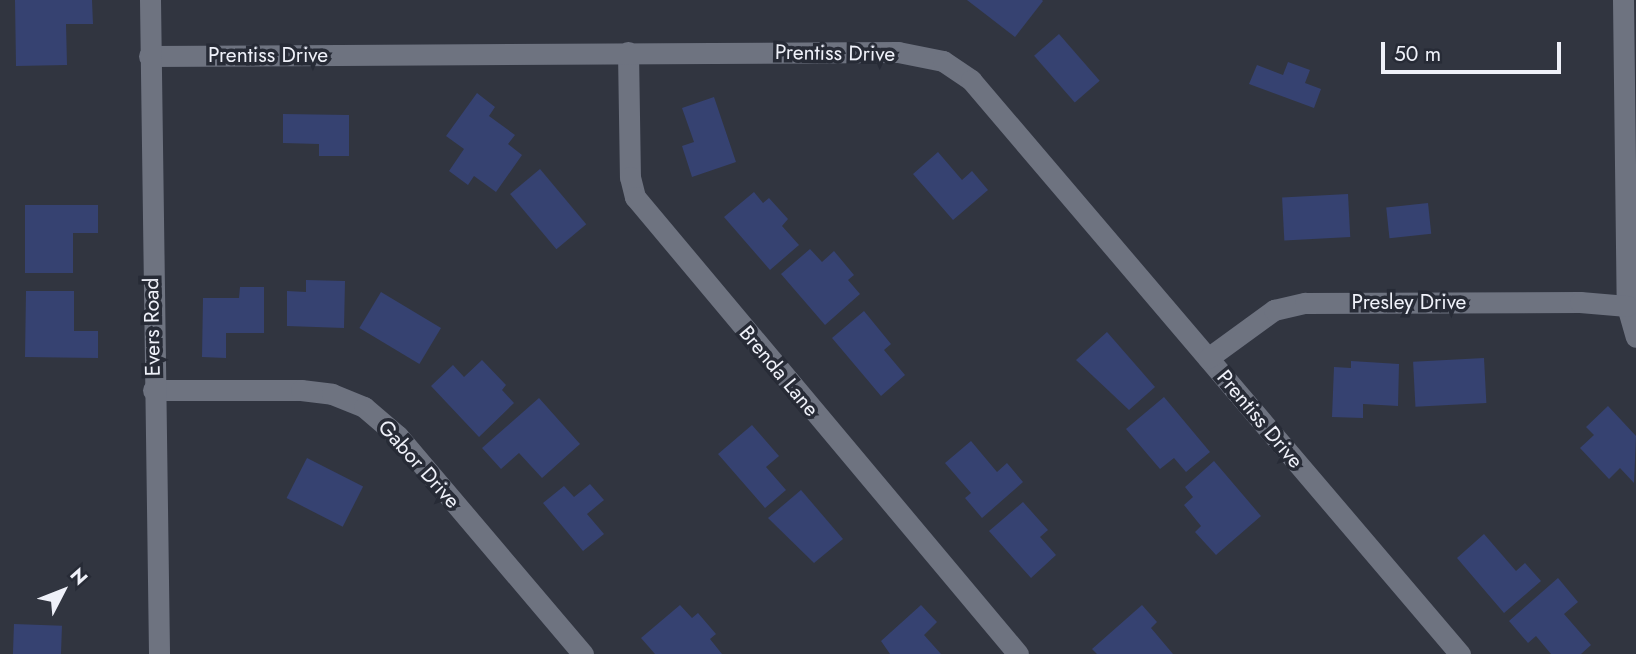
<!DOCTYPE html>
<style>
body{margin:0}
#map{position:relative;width:1636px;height:654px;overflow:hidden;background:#313540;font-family:Jost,sans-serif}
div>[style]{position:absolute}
.building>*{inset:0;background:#364271;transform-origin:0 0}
.street>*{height:21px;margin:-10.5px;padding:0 10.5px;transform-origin:10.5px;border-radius:10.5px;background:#6e7380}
.secondary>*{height:21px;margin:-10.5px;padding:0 10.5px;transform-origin:10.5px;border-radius:10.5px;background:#6e7380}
span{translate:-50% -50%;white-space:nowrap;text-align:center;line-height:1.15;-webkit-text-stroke:7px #272b36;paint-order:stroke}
.street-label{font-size:21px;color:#eff1f9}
.north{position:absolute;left:28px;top:556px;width:70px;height:70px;-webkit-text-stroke:5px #272b36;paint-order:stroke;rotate:48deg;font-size:19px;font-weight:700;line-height:28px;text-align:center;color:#eff1f9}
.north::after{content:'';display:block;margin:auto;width:24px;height:32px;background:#eff1f9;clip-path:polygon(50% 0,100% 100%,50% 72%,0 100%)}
.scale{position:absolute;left:1381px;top:42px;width:180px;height:32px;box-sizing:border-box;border:4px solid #eff1f9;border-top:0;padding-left:9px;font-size:21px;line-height:24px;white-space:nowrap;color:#eff1f9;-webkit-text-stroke:5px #272b36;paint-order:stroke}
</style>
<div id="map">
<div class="building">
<i style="clip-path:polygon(15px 0,92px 0,93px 24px,66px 24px,67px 65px,16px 66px)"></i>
<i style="clip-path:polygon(967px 0,1042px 0,1043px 1px,1015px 37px)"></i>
<i style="left:1059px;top:34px;width:62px;height:33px;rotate:49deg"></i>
<i style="clip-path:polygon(1288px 62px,1310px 70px,1305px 83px,1321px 89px,1314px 108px,1249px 84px,1257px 65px,1283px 75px)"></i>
<i style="clip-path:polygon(477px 93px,495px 107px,489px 116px,515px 135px,508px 144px,522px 155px,496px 192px,474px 176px,468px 185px,449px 171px,464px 149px,446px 136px)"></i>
<i style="clip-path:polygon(714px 97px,736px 162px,692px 177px,682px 146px,694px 142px,682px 108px)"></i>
<i style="clip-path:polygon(283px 114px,349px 115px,349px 156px,319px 156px,319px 144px,283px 143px)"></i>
<i style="clip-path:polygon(938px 152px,962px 180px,972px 171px,988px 190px,953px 220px,913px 174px)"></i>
<i style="left:540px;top:169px;width:72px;height:39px;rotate:50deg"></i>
<i style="clip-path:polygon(754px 192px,763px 203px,769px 198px,788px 219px,782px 226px,799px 245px,770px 270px,724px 217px)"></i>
<i style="left:1348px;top:194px;width:43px;height:66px;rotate:87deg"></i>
<i style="left:1428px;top:203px;width:31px;height:42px;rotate:84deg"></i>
<i style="clip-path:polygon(25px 205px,98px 205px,98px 233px,73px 233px,73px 273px,25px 273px)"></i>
<i style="clip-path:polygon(810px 249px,822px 262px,834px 251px,854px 275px,848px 280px,860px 294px,825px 325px,781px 274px)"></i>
<i style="clip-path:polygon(306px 280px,345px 281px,344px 328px,287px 326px,287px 291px,306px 292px)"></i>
<i style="clip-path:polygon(240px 287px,264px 287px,264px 333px,226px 333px,226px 358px,202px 357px,203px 298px,239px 298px)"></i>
<i style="clip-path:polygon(26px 291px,74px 291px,74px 331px,98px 331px,98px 358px,25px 357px)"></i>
<i style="left:381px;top:292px;width:70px;height:42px;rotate:31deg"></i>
<i style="clip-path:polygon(864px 311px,891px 344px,884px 350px,905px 375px,881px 396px,832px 338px)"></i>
<i style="clip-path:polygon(1107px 332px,1155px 387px,1129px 410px,1076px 360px)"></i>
<i style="left:1484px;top:358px;width:45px;height:71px;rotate:87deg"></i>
<i style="clip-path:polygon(482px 360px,506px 385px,502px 390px,514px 403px,479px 437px,431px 386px,453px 365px,464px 377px)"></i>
<i style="clip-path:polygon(1351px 361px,1399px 364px,1398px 406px,1363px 404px,1363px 418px,1332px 417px,1334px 367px,1351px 368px)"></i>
<i style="clip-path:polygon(1164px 397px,1210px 452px,1186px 472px,1174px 458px,1160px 469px,1126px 429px)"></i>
<i style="clip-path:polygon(539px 398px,580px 444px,542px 478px,519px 453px,501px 469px,482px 448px)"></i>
<i style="clip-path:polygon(1608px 406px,1636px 436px,1634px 483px,1620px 468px,1609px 479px,1580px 448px,1594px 435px,1586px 427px)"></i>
<i style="clip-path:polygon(752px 425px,779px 456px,766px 467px,786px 490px,765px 508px,718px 454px)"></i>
<i style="clip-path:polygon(971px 441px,997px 472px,1007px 463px,1023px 482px,982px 518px,965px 498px,971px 493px,945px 463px)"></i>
<i style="left:307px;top:458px;width:63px;height:45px;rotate:27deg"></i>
<i style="clip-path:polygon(1214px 461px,1261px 516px,1216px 555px,1195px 532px,1201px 526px,1184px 505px,1193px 497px,1185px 487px)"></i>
<i style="clip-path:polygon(590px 484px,604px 500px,587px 514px,604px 534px,583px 551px,543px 503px,564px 486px,574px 497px)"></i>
<i style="clip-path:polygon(801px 490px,843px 539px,814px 563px,768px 518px)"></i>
<i style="clip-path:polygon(1023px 502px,1048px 530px,1040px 537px,1056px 555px,1031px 578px,989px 531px)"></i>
<i style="clip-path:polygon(1484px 534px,1516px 571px,1525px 563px,1541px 581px,1504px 613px,1457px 558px)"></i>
<i style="clip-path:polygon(1558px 578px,1578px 602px,1564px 614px,1591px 645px,1581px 654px,1551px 654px,1536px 636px,1528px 643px,1509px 621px)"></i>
<i style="clip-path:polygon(680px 605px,692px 618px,698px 613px,716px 634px,710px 639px,722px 654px,655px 654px,641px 638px)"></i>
<i style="clip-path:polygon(921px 605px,937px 622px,924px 635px,941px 654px,890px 654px,881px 641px)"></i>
<i style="clip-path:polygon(1142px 605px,1157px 622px,1151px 628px,1173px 654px,1097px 654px,1092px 649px)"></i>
<i style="left:14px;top:624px;width:48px;height:30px;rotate:2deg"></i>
</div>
<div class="street">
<i style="left:1623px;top:0;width:306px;rotate:89.3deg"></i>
<i style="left:1627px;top:306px;width:32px;rotate:74deg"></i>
<i style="left:628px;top:52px;width:125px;rotate:89.1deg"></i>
<i style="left:630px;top:177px;width:21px;rotate:76deg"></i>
<i style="left:635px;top:197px;width:596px;rotate:50.03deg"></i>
<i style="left:149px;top:56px;width:749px;rotate:-0.31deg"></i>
<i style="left:898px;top:52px;width:46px;rotate:11.3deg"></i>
<i style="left:943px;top:61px;width:34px;rotate:34deg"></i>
<i style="left:971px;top:80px;width:754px;rotate:49.57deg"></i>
<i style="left:1208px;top:358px;width:82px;rotate:-36deg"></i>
<i style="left:1274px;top:310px;width:32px;rotate:-13deg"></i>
<i style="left:1305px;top:303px;width:275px;rotate:-0.2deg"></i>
<i style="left:1580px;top:302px;width:47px;rotate:4.9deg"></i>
<i style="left:153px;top:390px;width:148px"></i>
<i style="left:301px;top:390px;width:31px;rotate:7deg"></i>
<i style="left:332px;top:394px;width:35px;rotate:22deg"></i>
<i style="left:364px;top:407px;width:45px;rotate:40.5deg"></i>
<i style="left:398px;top:436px;width:286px;rotate:49.7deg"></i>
</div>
<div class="secondary">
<i style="left:150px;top:0;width:654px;rotate:89.21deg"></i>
</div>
<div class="street-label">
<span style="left:835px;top:53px;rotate:1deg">Prentiss Drive</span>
<span style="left:268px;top:55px">Prentiss Drive</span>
<span style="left:1409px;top:302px">Presley Drive</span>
<span style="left:152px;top:327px;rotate:-91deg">Evers Road</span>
<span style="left:779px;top:371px;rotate:50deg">Brenda Lane</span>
<span style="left:1260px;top:419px;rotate:50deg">Prentiss Drive</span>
<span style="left:419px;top:464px;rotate:48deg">Gabor Drive</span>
</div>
<div class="north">N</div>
<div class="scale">50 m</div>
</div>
